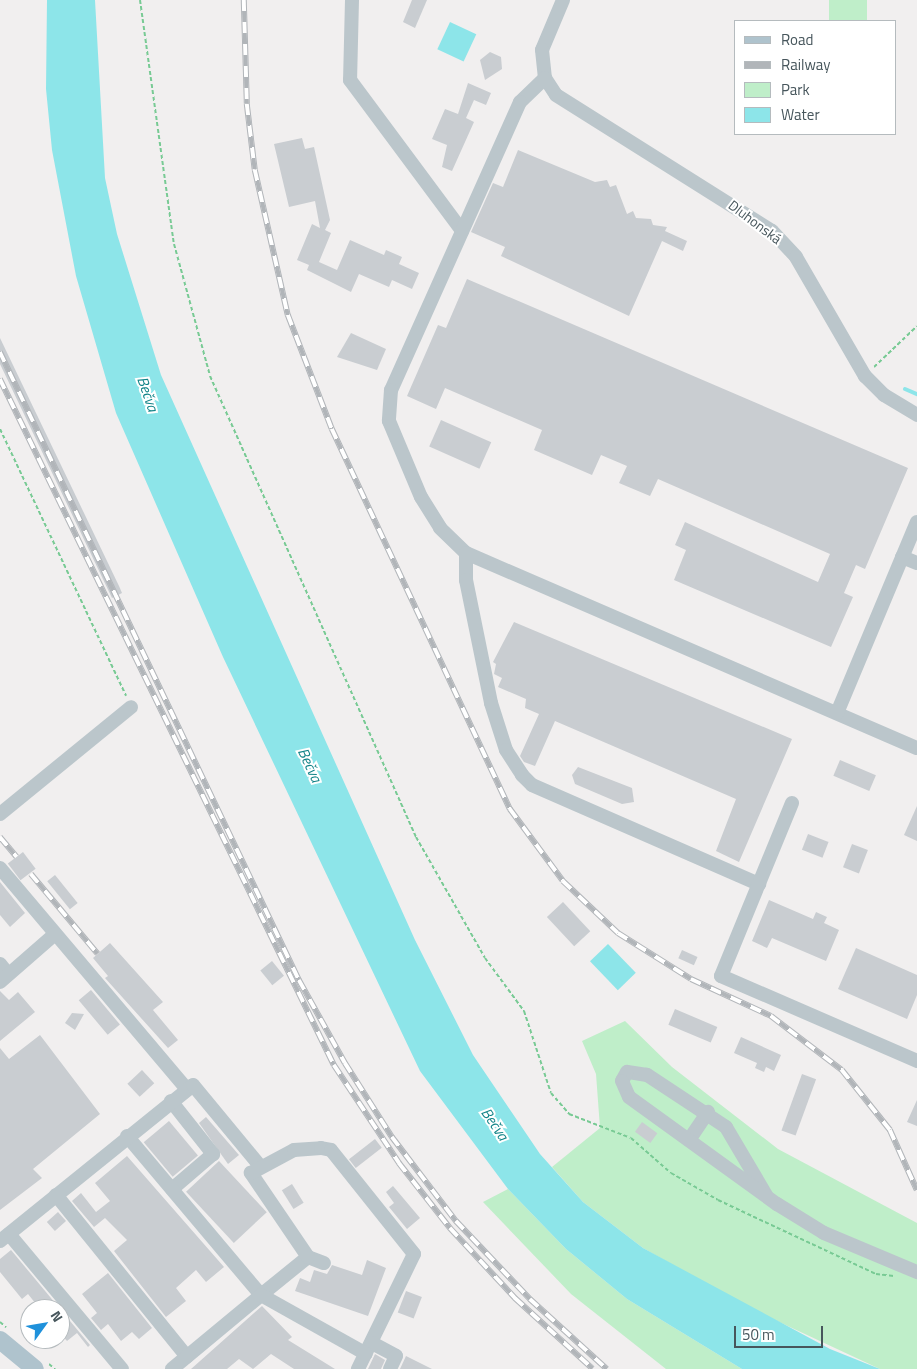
<!DOCTYPE html>
<meta charset="utf-8">
<style>
body{margin:0}
#map{position:relative;width:917px;height:1369px;overflow:hidden;background:#f1efef;font-family:"Titillium Web",sans-serif}
div>[style]{position:absolute}
.green>*{inset:0;background:#bfeec9;transform-origin:0 0}
.water>*{inset:0;background:#8de5e9;transform-origin:0 0}
.stream>*{height:4px;margin:-2px;padding:0 2px;transform-origin:2px;border-radius:2px;background:#8de5e9}
.building>*{inset:0;background:#c9cdd1;transform-origin:0 0}
.path>*{height:2px;margin-top:-1px;transform-origin:0;background:repeating-linear-gradient(90deg,#78ca94 0 4px,transparent 0 6.5px)}
.minor>*{height:14px;margin:-7px;padding:0 7px;transform-origin:7px;border-radius:7px;background:#bbc6cb}
.major>*{height:18px;margin:-9px;padding:0 9px;transform-origin:9px;border-radius:9px;background:#afc3cd}
.rail>*{height:5.5px;margin-top:-2.75px;transform-origin:0;background:repeating-linear-gradient(90deg,#fff 0 11px,#b1b5b9 0 22px);box-sizing:border-box;border-block:1px solid #b1b5b9}
span{translate:-50% -50%;white-space:nowrap;text-align:center;line-height:1.15;-webkit-text-stroke:4px #fff;paint-order:stroke}
.street-label{font-size:14px;color:#47565c}
.water-label{font-size:15px;color:#118387;font-style:italic}
.legend{position:absolute;left:734px;top:20px;width:162px;height:115px;box-sizing:border-box;background:#fff;border:1px solid #b5bbbe;margin:0;padding:6px 9px;list-style:none;font-size:15px;color:#47565c}
.legend li{display:flex;align-items:center;gap:10px;height:25px}
.legend b{width:25px;border:1px solid #b5bbbe}
.north{position:absolute;left:20px;top:1299px;width:50px;height:50px;box-sizing:border-box;background:#fff;border:1px solid #b5bbbe;border-radius:50%;rotate:58deg;font-size:14px;font-weight:700;line-height:20px;text-align:center;color:#47565c}
.north::after{content:'';display:block;margin:auto;width:18px;height:22px;background:#1f91db;clip-path:polygon(50% 0,100% 100%,50% 72%,0 100%)}
.scale{position:absolute;left:734px;top:1326px;width:89px;height:22px;box-sizing:border-box;border:2px solid #47565c;border-top:0;padding-left:6px;font-size:15px;line-height:18px;white-space:nowrap;color:#47565c;-webkit-text-stroke:4px #fff;paint-order:stroke}
</style>
<div id="map">
<div class="green">
<i style="left:829px;top:0;width:38px;height:21px"></i>
<i style="clip-path:polygon(625px 1021px,672px 1067px,778px 1149px,917px 1223px,917px 1369px,880px 1369px,745px 1306px,643px 1248px,583px 1202px,552px 1167px,600px 1128px,596px 1074px,582px 1041px)"></i>
<i style="clip-path:polygon(508px 1189px,566px 1249px,627px 1299px,742px 1369px,666px 1369px,571px 1294px,483px 1202px)"></i>
</div>
<div class="water">
<i style="clip-path:polygon(47px 0,95px 0,105px 178px,117px 234px,161px 375px,415px 940px,473px 1055px,540px 1154px,583px 1202px,643px 1248px,830px 1349px,880px 1369px,742px 1369px,627px 1299px,566px 1249px,508px 1189px,420px 1071px,223px 657px,116px 413px,76px 276px,52px 150px,46px 89px)"></i>
<i style="left:450px;top:22px;width:29px;height:30px;rotate:25deg"></i>
<i style="left:608px;top:944px;width:40px;height:25px;rotate:46deg"></i>
</div>
<div class="stream">
<i style="left:905px;top:389px;width:13px;rotate:23deg"></i>
</div>
<div class="building">
<i style="clip-path:polygon(412px 0,427px 0,415px 28px,403px 22px)"></i>
<i style="clip-path:polygon(490px 52px,501px 57px,502px 69px,485px 80px,480px 60px)"></i>
<i style="clip-path:polygon(468px 83px,491px 93px,486px 105px,474px 100px,466px 118px,474px 122px,452px 171px,442px 167px,447px 145px,432px 139px,445px 109px,458px 114px)"></i>
<i style="clip-path:polygon(302px 138px,305px 149px,314px 147px,330px 220px,325px 230px,331px 233px,319px 262px,337px 270px,350px 240px,384px 255px,386px 250px,402px 257px,399px 264px,419px 273px,412px 289px,392px 280px,389px 287px,359px 274px,351px 292px,307px 270px,309px 265px,297px 260px,312px 224px,320px 228px,315px 201px,289px 207px,274px 144px)"></i>
<i style="clip-path:polygon(518px 150px,595px 182px,607px 180px,610px 187px,616px 185px,627px 214px,633px 211px,636px 218px,651px 219px,653px 225px,667px 227px,665px 231px,687px 241px,683px 251px,662px 241px,629px 316px,501px 256px,505px 247px,471px 232px,493px 183px,503px 187px)"></i>
<i style="clip-path:polygon(467px 279px,908px 468px,865px 569px,856px 565px,844px 593px,853px 597px,831px 647px,674px 580px,686px 550px,675px 545px,685px 522px,818px 582px,830px 554px,658px 479px,650px 496px,619px 483px,627px 466px,601px 455px,592px 475px,534px 450px,542px 430px,445px 388px,436px 409px,407px 396px,438px 325px,446px 328px)"></i>
<i style="clip-path:polygon(351px 333px,386px 349px,377px 370px,337px 357px)"></i>
<i style="clip-path:polygon(0 338px,119px 586px,122px 593px,112px 598px,0 364px)"></i>
<i style="left:441px;top:420px;width:55px;height:29px;rotate:24deg"></i>
<i style="clip-path:polygon(514px 622px,792px 739px,739px 862px,716px 851px,736px 799px,555px 721px,535px 766px,524px 762px,520px 756px,539px 714px,525px 708px,526px 699px,498px 687px,502px 678px,494px 674px,496px 664px,493px 662px)"></i>
<i style="left:840px;top:760px;width:39px;height:17px;rotate:23deg"></i>
<i style="clip-path:polygon(578px 767px,632px 788px,634px 802px,622px 804px,575px 784px,572px 775px)"></i>
<i style="clip-path:polygon(917px 806px,917px 841px,904px 835px)"></i>
<i style="left:808px;top:834px;width:22px;height:17px;rotate:21deg"></i>
<i style="left:852px;top:844px;width:17px;height:25px;rotate:21deg"></i>
<i style="left:23px;top:852px;width:21px;height:19px;rotate:53deg"></i>
<i style="left:55px;top:875px;width:36px;height:10px;rotate:51deg"></i>
<i style="clip-path:polygon(0 882px,25px 913px,10px 927px,0 915px)"></i>
<i style="clip-path:polygon(769px 900px,813px 919px,816px 912px,827px 917px,824px 923px,839px 930px,826px 961px,772px 938px,767px 948px,752px 941px)"></i>
<i style="left:563px;top:902px;width:40px;height:22px;rotate:47deg"></i>
<i style="clip-path:polygon(110px 943px,163px 1002px,153px 1010px,178px 1040px,168px 1048px,105px 978px,108px 976px,93px 958px)"></i>
<i style="clip-path:polygon(856px 948px,917px 975px,917px 995px,907px 1019px,838px 989px)"></i>
<i style="left:682px;top:950px;width:17px;height:9px;rotate:24deg"></i>
<i style="left:272px;top:961px;width:19px;height:15px;rotate:51deg"></i>
<i style="left:91px;top:990px;width:45px;height:16px;rotate:50deg"></i>
<i style="clip-path:polygon(0 991px,9px 1000px,18px 992px,35px 1012px,0 1041px)"></i>
<i style="left:675px;top:1009px;width:46px;height:17px;rotate:23deg"></i>
<i style="clip-path:polygon(72px 1013px,84px 1014px,75px 1030px,65px 1023px)"></i>
<i style="clip-path:polygon(40px 1035px,100px 1114px,33px 1169px,42px 1178px,0 1210px,0 1048px,9px 1059px)"></i>
<i style="clip-path:polygon(741px 1037px,781px 1055px,774px 1071px,766px 1067px,764px 1072px,755px 1068px,757px 1063px,734px 1053px)"></i>
<i style="left:142px;top:1070px;width:18px;height:20px;rotate:47deg"></i>
<i style="left:802px;top:1074px;width:15px;height:60px;rotate:20deg"></i>
<i style="clip-path:polygon(917px 1100px,917px 1126px,907px 1122px)"></i>
<i style="clip-path:polygon(206px 1117px,239px 1155px,228px 1164px,199px 1123px)"></i>
<i style="left:169px;top:1121px;width:45px;height:33px;rotate:50deg"></i>
<i style="left:642px;top:1122px;width:19px;height:12px;rotate:36deg"></i>
<i style="left:375px;top:1139px;width:11px;height:33px;rotate:52deg"></i>
<i style="clip-path:polygon(127px 1156px,224px 1267px,206px 1282px,196px 1270px,176px 1288px,186px 1301px,166px 1317px,114px 1251px,127px 1240px,105px 1218px,94px 1227px,72px 1201px,81px 1193px,96px 1212px,110px 1201px,95px 1183px)"></i>
<i style="left:219px;top:1161px;width:70px;height:45px;rotate:47deg"></i>
<i style="left:292px;top:1184px;width:22px;height:12px;rotate:58deg"></i>
<i style="clip-path:polygon(393px 1186px,420px 1218px,407px 1229px,389px 1207px,394px 1203px,386px 1192px)"></i>
<i style="left:58px;top:1212px;width:12px;height:15px;rotate:48deg"></i>
<i style="clip-path:polygon(11px 1250px,90px 1345px,88px 1347px,77px 1333px,67px 1341px,60px 1333px,60px 1309px,40px 1309px,28px 1294px,22px 1299px,0 1272px,0 1259px)"></i>
<i style="clip-path:polygon(367px 1260px,386px 1268px,368px 1316px,295px 1291px,300px 1278px,310px 1282px,314px 1270px,327px 1274px,332px 1265px,362px 1275px)"></i>
<i style="clip-path:polygon(108px 1273px,152px 1328px,139px 1339px,132px 1332px,121px 1341px,108px 1324px,101px 1330px,91px 1318px,97px 1313px,82px 1294px)"></i>
<i style="left:406px;top:1291px;width:17px;height:23px;rotate:21deg"></i>
<i style="clip-path:polygon(262px 1306px,292px 1337px,288px 1340px,335px 1369px,294px 1369px,271px 1354px,253px 1369px,239px 1359px,227px 1369px,191px 1369px)"></i>
<i style="clip-path:polygon(375px 1354px,385px 1360px,381px 1369px,368px 1369px)"></i>
<i style="clip-path:polygon(406px 1356px,432px 1369px,400px 1369px)"></i>
</div>
<div class="path">
<i style="left:140px;top:0;width:246px;rotate:82.1deg"></i>
<i style="left:174px;top:244px;width:137px;rotate:74.7deg"></i>
<i style="left:210px;top:376px;width:505px;rotate:65.92deg"></i>
<i style="left:416px;top:837px;width:139px;rotate:60.3deg"></i>
<i style="left:485px;top:958px;width:66px;rotate:53.7deg"></i>
<i style="left:524px;top:1011px;width:86px;rotate:71.8deg"></i>
<i style="left:551px;top:1093px;width:28px;rotate:49deg"></i>
<i style="left:569px;top:1114px;width:66px;rotate:21.2deg"></i>
<i style="left:631px;top:1138px;width:53px;rotate:41.2deg"></i>
<i style="left:671px;top:1173px;width:54px;rotate:29.9deg"></i>
<i style="left:718px;top:1200px;width:174px;rotate:25.1deg"></i>
<i style="left:876px;top:1274px;width:18px;rotate:6deg"></i>
<i style="left:874px;top:367px;width:59px;rotate:-43.6deg"></i>
<i style="left:0;top:429px;width:295px;rotate:64.7deg"></i>
<i style="left:0;top:1322px;width:8px;rotate:40deg"></i>
<i style="left:49px;top:1364px;width:8px;rotate:40deg"></i>
</div>
<div class="minor">
<i style="left:352px;top:0;width:80px;rotate:91.4deg"></i>
<i style="left:350px;top:80px;width:188px;rotate:53.4deg"></i>
<i style="left:563px;top:0;width:54px;rotate:112.8deg"></i>
<i style="left:542px;top:50px;width:28px;rotate:84deg"></i>
<i style="left:545px;top:78px;width:20px;rotate:57deg"></i>
<i style="left:556px;top:95px;width:255px;rotate:32.2deg"></i>
<i style="left:772px;top:231px;width:35px;rotate:47deg"></i>
<i style="left:796px;top:257px;width:138px;rotate:59.9deg"></i>
<i style="left:865px;top:376px;width:27px;rotate:45deg"></i>
<i style="left:884px;top:395px;width:39px;rotate:31deg"></i>
<i style="left:545px;top:78px;width:35px;rotate:136deg"></i>
<i style="left:520px;top:102px;width:316px;rotate:114.1deg"></i>
<i style="left:391px;top:390px;width:31px;rotate:94deg"></i>
<i style="left:389px;top:421px;width:82px;rotate:67.2deg"></i>
<i style="left:421px;top:497px;width:36px;rotate:58deg"></i>
<i style="left:440px;top:528px;width:36px;rotate:44deg"></i>
<i style="left:466px;top:553px;width:491px;rotate:23.4deg"></i>
<i style="left:466px;top:553px;width:27px;rotate:90deg"></i>
<i style="left:466px;top:580px;width:126px;rotate:78.5deg"></i>
<i style="left:491px;top:703px;width:49px;rotate:72.3deg"></i>
<i style="left:506px;top:750px;width:30px;rotate:57deg"></i>
<i style="left:522px;top:775px;width:14px;rotate:45deg"></i>
<i style="left:532px;top:785px;width:248px;rotate:23.6deg"></i>
<i style="left:902px;top:557px;width:16px;rotate:22deg"></i>
<i style="left:837px;top:713px;width:207px;rotate:-67.3deg"></i>
<i style="left:792px;top:803px;width:187px;rotate:112.3deg"></i>
<i style="left:721px;top:976px;width:214px;rotate:23.4deg"></i>
<i style="left:0;top:814px;width:169px;rotate:-39.2deg"></i>
<i style="left:0;top:868px;width:289px;rotate:49.8deg"></i>
<i style="left:0;top:964px;width:13px;rotate:51deg"></i>
<i style="left:0;top:982px;width:73px;rotate:-41.1deg"></i>
<i style="left:171px;top:1101px;width:68px;rotate:51.6deg"></i>
<i style="left:213px;top:1154px;width:54px;rotate:139.5deg"></i>
<i style="left:127px;top:1136px;width:208px;rotate:49.9deg"></i>
<i style="left:261px;top:1295px;width:60px;rotate:-39deg"></i>
<i style="left:308px;top:1257px;width:17px;rotate:21deg"></i>
<i style="left:689px;top:1140px;width:34px;rotate:-56deg"></i>
<i style="left:56px;top:1195px;width:208px;rotate:51deg"></i>
<i style="left:766px;top:1195px;width:79px;rotate:-120.5deg"></i>
<i style="left:726px;top:1127px;width:95px;rotate:-146.6deg"></i>
<i style="left:647px;top:1075px;width:20px;rotate:-171deg"></i>
<i style="left:627px;top:1072px;width:10px;rotate:119deg"></i>
<i style="left:622px;top:1081px;width:17px;rotate:66deg"></i>
<i style="left:629px;top:1097px;width:183px;rotate:35.9deg"></i>
<i style="left:777px;top:1204px;width:55px;rotate:31.7deg"></i>
<i style="left:824px;top:1233px;width:101px;rotate:22.8deg"></i>
<i style="left:9px;top:1234px;width:176px;rotate:50.1deg"></i>
<i style="left:0;top:1241px;width:248px;rotate:-38.9deg"></i>
<i style="left:193px;top:1085px;width:105px;rotate:50.4deg"></i>
<i style="left:308px;top:1257px;width:102px;rotate:-124.2deg"></i>
<i style="left:251px;top:1173px;width:49px;rotate:-28.1deg"></i>
<i style="left:294px;top:1150px;width:27px;rotate:-4deg"></i>
<i style="left:321px;top:1148px;width:10px;rotate:11deg"></i>
<i style="left:331px;top:1150px;width:133px;rotate:51.4deg"></i>
<i style="left:414px;top:1254px;width:128px;rotate:116deg"></i>
<i style="left:372px;top:1343px;width:27px;rotate:28deg"></i>
<i style="left:396px;top:1356px;width:14px;rotate:115deg"></i>
<i style="left:172px;top:1369px;width:116px;rotate:-39.7deg"></i>
<i style="left:261px;top:1295px;width:120px;rotate:29.3deg"></i>
</div>
<div class="major">
<i style="left:0;top:1340px;width:45px;rotate:39.6deg"></i>
</div>
<div class="rail">
<i style="left:244px;top:0;width:104px;rotate:88.3deg"></i>
<i style="left:247px;top:104px;width:66px;rotate:83.1deg"></i>
<i style="left:255px;top:170px;width:149px;rotate:77.2deg"></i>
<i style="left:288px;top:315px;width:122px;rotate:68.9deg"></i>
<i style="left:332px;top:429px;width:420px;rotate:64.9deg"></i>
<i style="left:510px;top:809px;width:89px;rotate:53.6deg"></i>
<i style="left:563px;top:881px;width:76px;rotate:43.4deg"></i>
<i style="left:618px;top:933px;width:86px;rotate:32.2deg"></i>
<i style="left:691px;top:979px;width:88px;rotate:24.8deg"></i>
<i style="left:771px;top:1016px;width:89px;rotate:37.3deg"></i>
<i style="left:842px;top:1070px;width:77px;rotate:51.3deg"></i>
<i style="left:890px;top:1130px;width:66px;rotate:65.8deg"></i>
<i style="left:0;top:352px;width:696px;rotate:64.54deg"></i>
<i style="left:299px;top:980px;width:95px;rotate:61deg"></i>
<i style="left:345px;top:1063px;width:88px;rotate:57.6deg"></i>
<i style="left:392px;top:1137px;width:106px;rotate:52.7deg"></i>
<i style="left:456px;top:1221px;width:108px;rotate:46.5deg"></i>
<i style="left:530px;top:1299px;width:104px;rotate:42.3deg"></i>
<i style="left:0;top:379px;width:763px;rotate:64.04deg"></i>
<i style="left:334px;top:1065px;width:118px;rotate:56.4deg"></i>
<i style="left:399px;top:1163px;width:83px;rotate:51.9deg"></i>
<i style="left:450px;top:1228px;width:96px;rotate:47.1deg"></i>
<i style="left:515px;top:1298px;width:105px;rotate:42.3deg"></i>
<i style="left:0;top:837px;width:26px;rotate:50deg"></i>
<i style="left:31px;top:874px;width:104px;rotate:50.1deg"></i>
</div>
<div class="street-label">
<span style="left:755px;top:222px;rotate:37deg">Dluhonská</span>
</div>
<div class="water-label">
<span style="left:148px;top:394px;rotate:71deg">Bečva</span>
<span style="left:310px;top:765px;rotate:65deg">Bečva</span>
<span style="left:495px;top:1124px;rotate:56deg">Bečva</span>
</div>
<ul class="legend">
<li><b style="height:6px;background:#afc3cd"></b>Road</li>
<li><b style="height:6px;background:#b1b5b9"></b>Railway</li>
<li><b style="height:14px;background:#bfeec9"></b>Park</li>
<li><b style="height:14px;background:#8de5e9"></b>Water</li>
</ul>
<div class="north">N</div>
<div class="scale">50 m</div>
</div>
